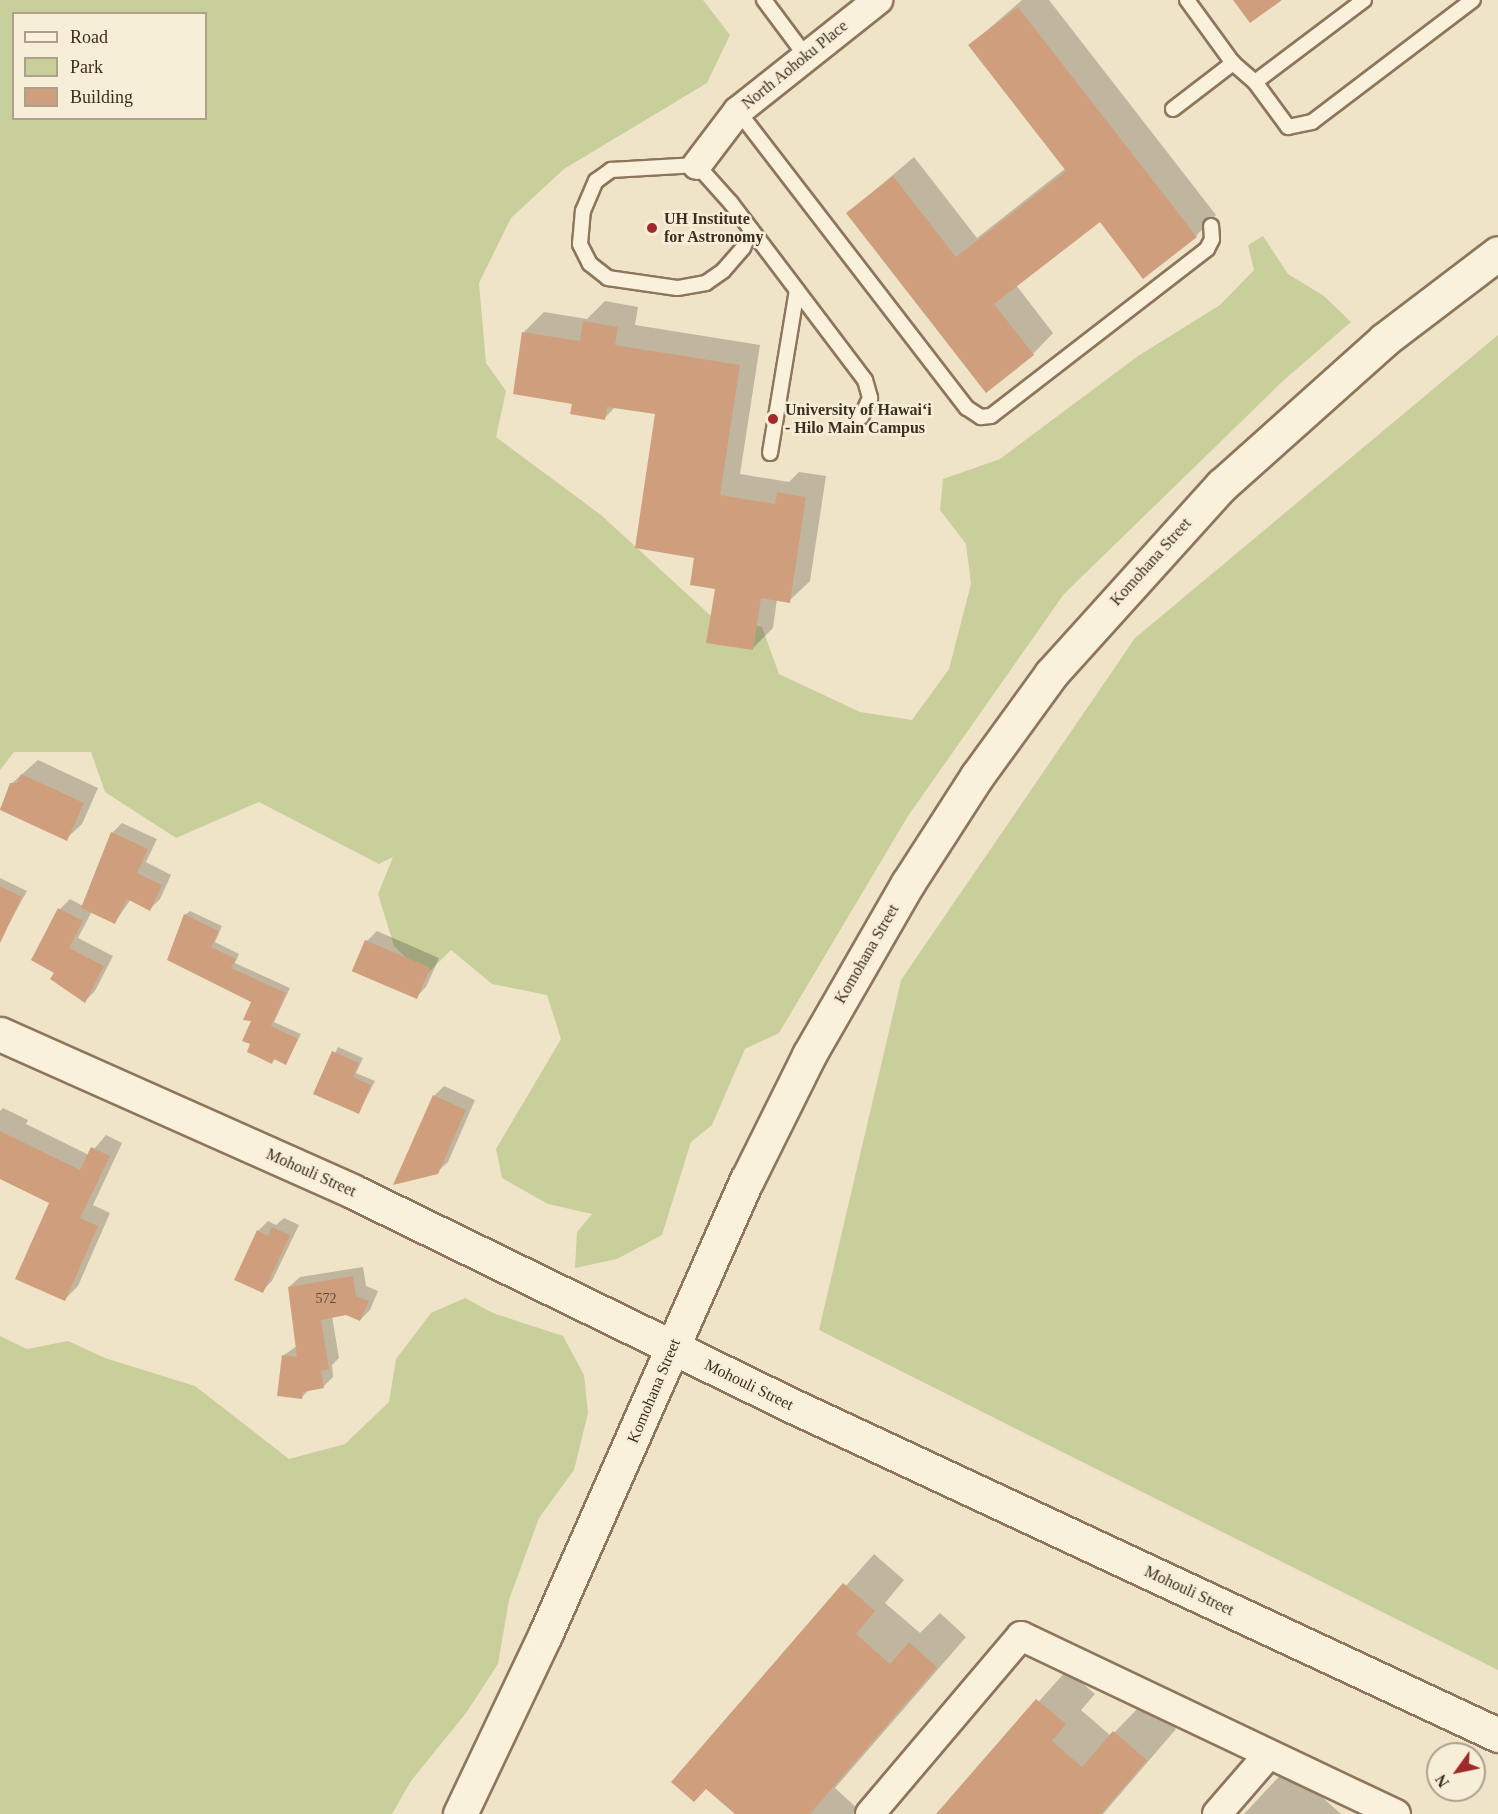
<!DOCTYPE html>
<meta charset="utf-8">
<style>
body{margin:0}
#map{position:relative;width:1498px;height:1814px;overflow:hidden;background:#f0e4c8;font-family:Georgia,serif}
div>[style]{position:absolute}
.green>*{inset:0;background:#c9cf9b}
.shadow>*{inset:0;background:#0003}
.building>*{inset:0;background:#cf9f7d;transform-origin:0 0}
.roads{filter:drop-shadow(2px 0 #8d765c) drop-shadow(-2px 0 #8d765c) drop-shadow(0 2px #8d765c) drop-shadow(0 -2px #8d765c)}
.lane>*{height:14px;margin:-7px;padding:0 7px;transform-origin:7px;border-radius:7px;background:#faf1dc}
.street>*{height:28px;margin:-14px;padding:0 14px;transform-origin:14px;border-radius:14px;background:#faf1dc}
.secondary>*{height:33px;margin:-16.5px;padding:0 16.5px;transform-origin:16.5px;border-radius:16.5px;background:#faf1dc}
.dots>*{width:16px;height:16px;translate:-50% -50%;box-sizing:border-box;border:3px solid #f7eed8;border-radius:50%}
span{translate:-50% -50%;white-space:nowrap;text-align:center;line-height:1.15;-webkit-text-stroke:5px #f7eed8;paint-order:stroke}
.number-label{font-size:14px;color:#624a37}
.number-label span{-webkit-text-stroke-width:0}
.street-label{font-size:16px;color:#3d2e20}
.poi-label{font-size:16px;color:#3d2e20;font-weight:700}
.left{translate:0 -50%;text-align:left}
.legend{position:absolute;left:12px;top:12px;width:195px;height:108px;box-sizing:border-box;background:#f7eed8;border:2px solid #ada18e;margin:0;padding:8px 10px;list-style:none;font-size:18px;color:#3d2e20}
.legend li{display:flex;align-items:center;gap:12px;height:30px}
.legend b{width:30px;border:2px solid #ada18e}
.north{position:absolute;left:1426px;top:1742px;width:60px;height:60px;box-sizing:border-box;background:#f7eed8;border:2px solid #ada18e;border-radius:50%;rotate:237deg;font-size:16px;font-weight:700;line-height:24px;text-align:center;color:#3d2e20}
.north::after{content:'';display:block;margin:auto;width:21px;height:27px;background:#9e2a2b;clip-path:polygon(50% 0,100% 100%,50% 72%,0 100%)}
</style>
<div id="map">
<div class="green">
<i style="clip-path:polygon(evenodd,0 0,703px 0,730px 35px,707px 83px,564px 169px,511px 218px,479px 283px,486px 363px,506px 391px,496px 437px,601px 515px,711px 616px,762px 627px,779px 674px,860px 712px,912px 720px,949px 669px,971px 584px,966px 544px,940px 510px,943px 479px,1000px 459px,1138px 356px,1220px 305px,1254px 270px,1248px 245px,1263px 236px,1288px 274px,1324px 296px,1351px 322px,1284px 380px,1064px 594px,908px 816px,779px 1033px,745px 1049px,712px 1125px,691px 1142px,662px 1235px,617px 1259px,575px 1268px,577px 1232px,592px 1214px,548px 1204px,502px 1178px,496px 1149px,561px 1039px,547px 995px,492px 984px,451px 950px,425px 976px,394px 946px,378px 894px,393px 857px,379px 864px,259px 802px,176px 838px,105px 792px,91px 752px,14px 752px,0 770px,0 0,14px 14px,206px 14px,206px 118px,14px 118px,14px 14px)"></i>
<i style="clip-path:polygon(1498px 335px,1498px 1670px,819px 1330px,901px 980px,1135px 638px)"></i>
<i style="clip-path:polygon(465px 1298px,493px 1313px,563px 1336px,584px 1375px,588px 1413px,574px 1470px,539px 1518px,509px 1600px,498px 1664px,466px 1713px,411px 1781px,392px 1814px,0 1814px,0 1336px,27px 1349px,68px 1341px,105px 1358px,195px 1386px,289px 1459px,345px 1444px,389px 1402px,396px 1359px,431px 1313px)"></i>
</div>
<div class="shadow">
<i style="clip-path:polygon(1022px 0,1049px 0,1216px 215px,1196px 236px,1100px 220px,1016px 285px,1053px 333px,1033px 354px,848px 213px,914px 157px,977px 238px,1066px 168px,970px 45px)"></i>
<i style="clip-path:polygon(605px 301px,638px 307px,635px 325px,760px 345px,740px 474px,789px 482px,799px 472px,826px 476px,810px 581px,789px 601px,777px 599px,773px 628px,752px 649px,696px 556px,657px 413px,616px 406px,604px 419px,574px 402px,524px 332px,544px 312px,587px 319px)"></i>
<i style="clip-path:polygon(38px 760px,98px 788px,82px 824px,66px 839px,0 809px,11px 784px)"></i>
<i style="clip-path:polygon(122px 823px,157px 839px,146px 862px,171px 875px,160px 899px,150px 909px,131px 899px,115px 922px,92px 911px,78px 938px,113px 956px,95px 991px,85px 1001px,56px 972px,60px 909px,70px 899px,83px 906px,112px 833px)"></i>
<i style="clip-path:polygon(0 878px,27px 891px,5px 931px,0 928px)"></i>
<i style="clip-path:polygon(190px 911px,222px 926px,215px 942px,239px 954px,235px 963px,290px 988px,274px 1022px,301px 1034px,286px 1063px,276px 1058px,272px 1062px,252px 1044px,253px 1001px,185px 915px)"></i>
<i style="clip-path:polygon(377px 931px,439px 958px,426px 987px,416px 997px,354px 970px,367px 941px)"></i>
<i style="clip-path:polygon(338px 1047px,363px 1058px,356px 1073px,375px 1081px,359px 1112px,315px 1094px)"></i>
<i style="clip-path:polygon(444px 1086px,475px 1100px,448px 1162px,437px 1172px,434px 1096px)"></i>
<i style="clip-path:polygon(3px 1108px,28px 1120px,26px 1124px,89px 1155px,106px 1135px,122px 1143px,93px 1205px,110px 1213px,78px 1286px,64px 1300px,51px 1202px,0 1177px,0 1111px)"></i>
<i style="clip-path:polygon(284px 1218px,299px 1225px,272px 1281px,262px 1291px,258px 1231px,268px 1221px,276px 1225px)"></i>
<i style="clip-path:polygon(363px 1267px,366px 1286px,378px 1291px,370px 1310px,360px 1320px,347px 1314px,332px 1316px,339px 1358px,332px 1365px,333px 1377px,323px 1387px,310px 1389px,302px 1397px,284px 1355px,297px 1346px,289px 1287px,300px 1277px)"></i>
<i style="clip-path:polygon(874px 1554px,904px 1580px,885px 1603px,920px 1633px,940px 1613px,966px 1637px,835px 1788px,858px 1809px,853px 1814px,738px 1814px,707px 1787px,673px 1782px)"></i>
<i style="clip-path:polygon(1067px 1670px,1095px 1694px,1081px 1710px,1111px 1736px,1144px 1702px,1176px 1729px,1103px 1814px,938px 1814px)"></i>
<i style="clip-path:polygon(1288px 1767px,1341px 1814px,1244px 1814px)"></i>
</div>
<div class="building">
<i style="clip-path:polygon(1233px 0,1282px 0,1250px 23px)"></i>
<i style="clip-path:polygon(1018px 7px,1197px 237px,1143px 279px,1100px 222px,994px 304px,1034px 355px,986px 393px,846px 213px,893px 176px,956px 257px,1066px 171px,968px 45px)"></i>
<i style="clip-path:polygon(583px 321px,618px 327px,615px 345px,740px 365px,720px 495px,775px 504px,777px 492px,806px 497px,790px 603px,761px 598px,753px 650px,706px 643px,715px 589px,690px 585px,694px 558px,635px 548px,655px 414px,607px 407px,605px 420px,570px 414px,572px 404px,513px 394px,522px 332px,580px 341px)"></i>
<i style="clip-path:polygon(21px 774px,84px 803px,67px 841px,0 810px,10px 783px,17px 783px)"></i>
<i style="clip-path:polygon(111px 832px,148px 849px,137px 873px,162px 885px,150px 911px,127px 899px,115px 924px,81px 908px)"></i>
<i style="clip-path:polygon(0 886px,22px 897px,0 943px)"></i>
<i style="clip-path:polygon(58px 908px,83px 921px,69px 948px,104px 966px,85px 1003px,50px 979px,54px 973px,31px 960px)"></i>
<i style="clip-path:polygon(184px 914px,219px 931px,211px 947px,236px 959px,231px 968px,286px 993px,271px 1026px,298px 1039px,286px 1065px,274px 1059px,272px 1064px,247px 1052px,250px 1044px,242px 1041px,251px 1021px,243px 1020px,251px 1002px,167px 960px)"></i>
<i style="left:365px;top:940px;width:71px;height:34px;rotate:23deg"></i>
<i style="clip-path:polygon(332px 1051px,359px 1063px,353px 1077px,371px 1085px,359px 1114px,313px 1094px)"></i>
<i style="clip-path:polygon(433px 1095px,466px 1110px,438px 1174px,393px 1185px)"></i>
<i style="clip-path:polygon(0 1131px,80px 1170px,91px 1147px,110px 1156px,80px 1218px,98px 1226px,65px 1301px,15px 1279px,49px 1203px,0 1179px)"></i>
<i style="clip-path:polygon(272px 1227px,290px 1235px,263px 1293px,234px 1280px,257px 1230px,268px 1236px)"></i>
<i style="clip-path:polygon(353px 1276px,356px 1296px,369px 1301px,360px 1321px,346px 1315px,321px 1320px,329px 1369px,321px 1371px,324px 1388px,303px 1392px,302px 1399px,277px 1396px,282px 1355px,297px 1357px,288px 1287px)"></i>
<i style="clip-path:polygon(843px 1583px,875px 1611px,856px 1634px,890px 1664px,909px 1642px,937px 1667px,810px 1814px,735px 1814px,706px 1789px,694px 1802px,671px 1782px)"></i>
<i style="clip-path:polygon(1036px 1699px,1066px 1724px,1052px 1741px,1082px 1767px,1113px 1731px,1147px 1760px,1101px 1814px,936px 1814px)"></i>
</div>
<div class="roads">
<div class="lane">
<i style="left:764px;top:0;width:69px;rotate:53.3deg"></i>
<i style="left:1187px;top:0;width:78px;rotate:53.9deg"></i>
<i style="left:1233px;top:63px;width:29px;rotate:41deg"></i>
<i style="left:1364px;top:0;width:136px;rotate:143deg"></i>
<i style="left:1255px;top:82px;width:56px;rotate:53.7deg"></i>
<i style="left:1288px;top:127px;width:25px;rotate:-12deg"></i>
<i style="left:1312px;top:122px;width:202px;rotate:-37.2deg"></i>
<i style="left:1173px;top:109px;width:76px;rotate:-37.5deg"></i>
<i style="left:738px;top:111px;width:375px;rotate:52.4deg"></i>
<i style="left:967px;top:408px;width:17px;rotate:33deg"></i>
<i style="left:981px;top:417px;width:10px;rotate:-6deg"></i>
<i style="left:991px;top:416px;width:273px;rotate:-37.7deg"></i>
<i style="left:1207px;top:249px;width:11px;rotate:-63deg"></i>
<i style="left:1212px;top:239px;width:13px;rotate:-94deg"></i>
<i style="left:751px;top:230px;width:20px;rotate:114deg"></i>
<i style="left:743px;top:248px;width:30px;rotate:131deg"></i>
<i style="left:723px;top:271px;width:21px;rotate:145deg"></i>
<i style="left:706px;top:283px;width:29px;rotate:170deg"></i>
<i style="left:677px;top:288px;width:70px;rotate:-171.8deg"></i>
<i style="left:608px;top:278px;width:23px;rotate:-142deg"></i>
<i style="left:590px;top:264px;width:22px;rotate:-117deg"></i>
<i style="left:580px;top:244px;width:33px;rotate:-85deg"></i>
<i style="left:583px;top:211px;width:33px;rotate:-67deg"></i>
<i style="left:596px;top:181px;width:19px;rotate:-36deg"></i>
<i style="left:611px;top:170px;width:86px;rotate:-3.3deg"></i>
<i style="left:697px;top:165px;width:51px;rotate:48.2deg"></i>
<i style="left:731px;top:203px;width:222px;rotate:52.9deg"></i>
<i style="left:865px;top:380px;width:19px;rotate:74deg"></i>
<i style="left:870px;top:398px;width:21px;rotate:115deg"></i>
<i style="left:770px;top:453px;width:165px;rotate:-80.6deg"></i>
</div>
<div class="street">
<i style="left:697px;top:165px;width:68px;rotate:-52.8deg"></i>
<i style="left:738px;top:111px;width:179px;rotate:-38.4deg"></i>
<i style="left:870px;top:1814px;width:233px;rotate:-49.7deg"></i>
<i style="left:1021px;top:1636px;width:415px;rotate:25.4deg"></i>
<i style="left:1217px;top:1814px;width:79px;rotate:-49.1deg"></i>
</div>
<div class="secondary">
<i style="left:0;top:1034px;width:385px;rotate:24deg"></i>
<i style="left:352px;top:1191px;width:493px;rotate:26deg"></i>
<i style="left:795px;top:1407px;width:776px;rotate:25.01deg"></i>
<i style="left:460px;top:1814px;width:198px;rotate:-64.6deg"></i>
<i style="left:545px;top:1635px;width:498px;rotate:-66.1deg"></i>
<i style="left:747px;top:1180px;width:140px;rotate:-63.6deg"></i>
<i style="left:809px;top:1055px;width:198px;rotate:-60.1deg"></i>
<i style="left:908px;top:883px;width:127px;rotate:-57.2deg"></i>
<i style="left:977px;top:776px;width:126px;rotate:-54deg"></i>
<i style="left:1051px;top:674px;width:255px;rotate:-47.9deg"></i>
<i style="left:1222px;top:485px;width:217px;rotate:-41.8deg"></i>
<i style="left:1384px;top:340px;width:143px;rotate:-37.3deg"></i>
</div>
</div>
<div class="dots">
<i style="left:652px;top:228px;background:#9e2a2b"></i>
<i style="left:773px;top:419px;background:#9e2a2b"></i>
</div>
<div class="number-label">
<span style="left:326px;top:1299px">572</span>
</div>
<div class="street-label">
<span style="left:795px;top:65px;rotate:-39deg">North Aohoku Place</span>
<span style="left:1151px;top:562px;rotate:-48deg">Komohana Street</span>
<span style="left:867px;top:954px;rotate:-60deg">Komohana Street</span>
<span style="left:311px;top:1173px;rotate:24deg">Mohouli Street</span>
<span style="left:749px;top:1385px;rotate:26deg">Mohouli Street</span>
<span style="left:654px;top:1391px;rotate:-67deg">Komohana Street</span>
<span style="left:1189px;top:1591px;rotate:25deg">Mohouli Street</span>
</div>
<div class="poi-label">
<span class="left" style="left:664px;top:228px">UH Institute<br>for Astronomy</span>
<span class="left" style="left:785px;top:419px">University of Hawaiʻi<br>- Hilo Main Campus</span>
</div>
<ul class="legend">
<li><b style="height:8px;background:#faf1dc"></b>Road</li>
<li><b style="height:16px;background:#c9cf9b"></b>Park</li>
<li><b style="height:16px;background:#cf9f7d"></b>Building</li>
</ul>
<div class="north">N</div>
</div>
